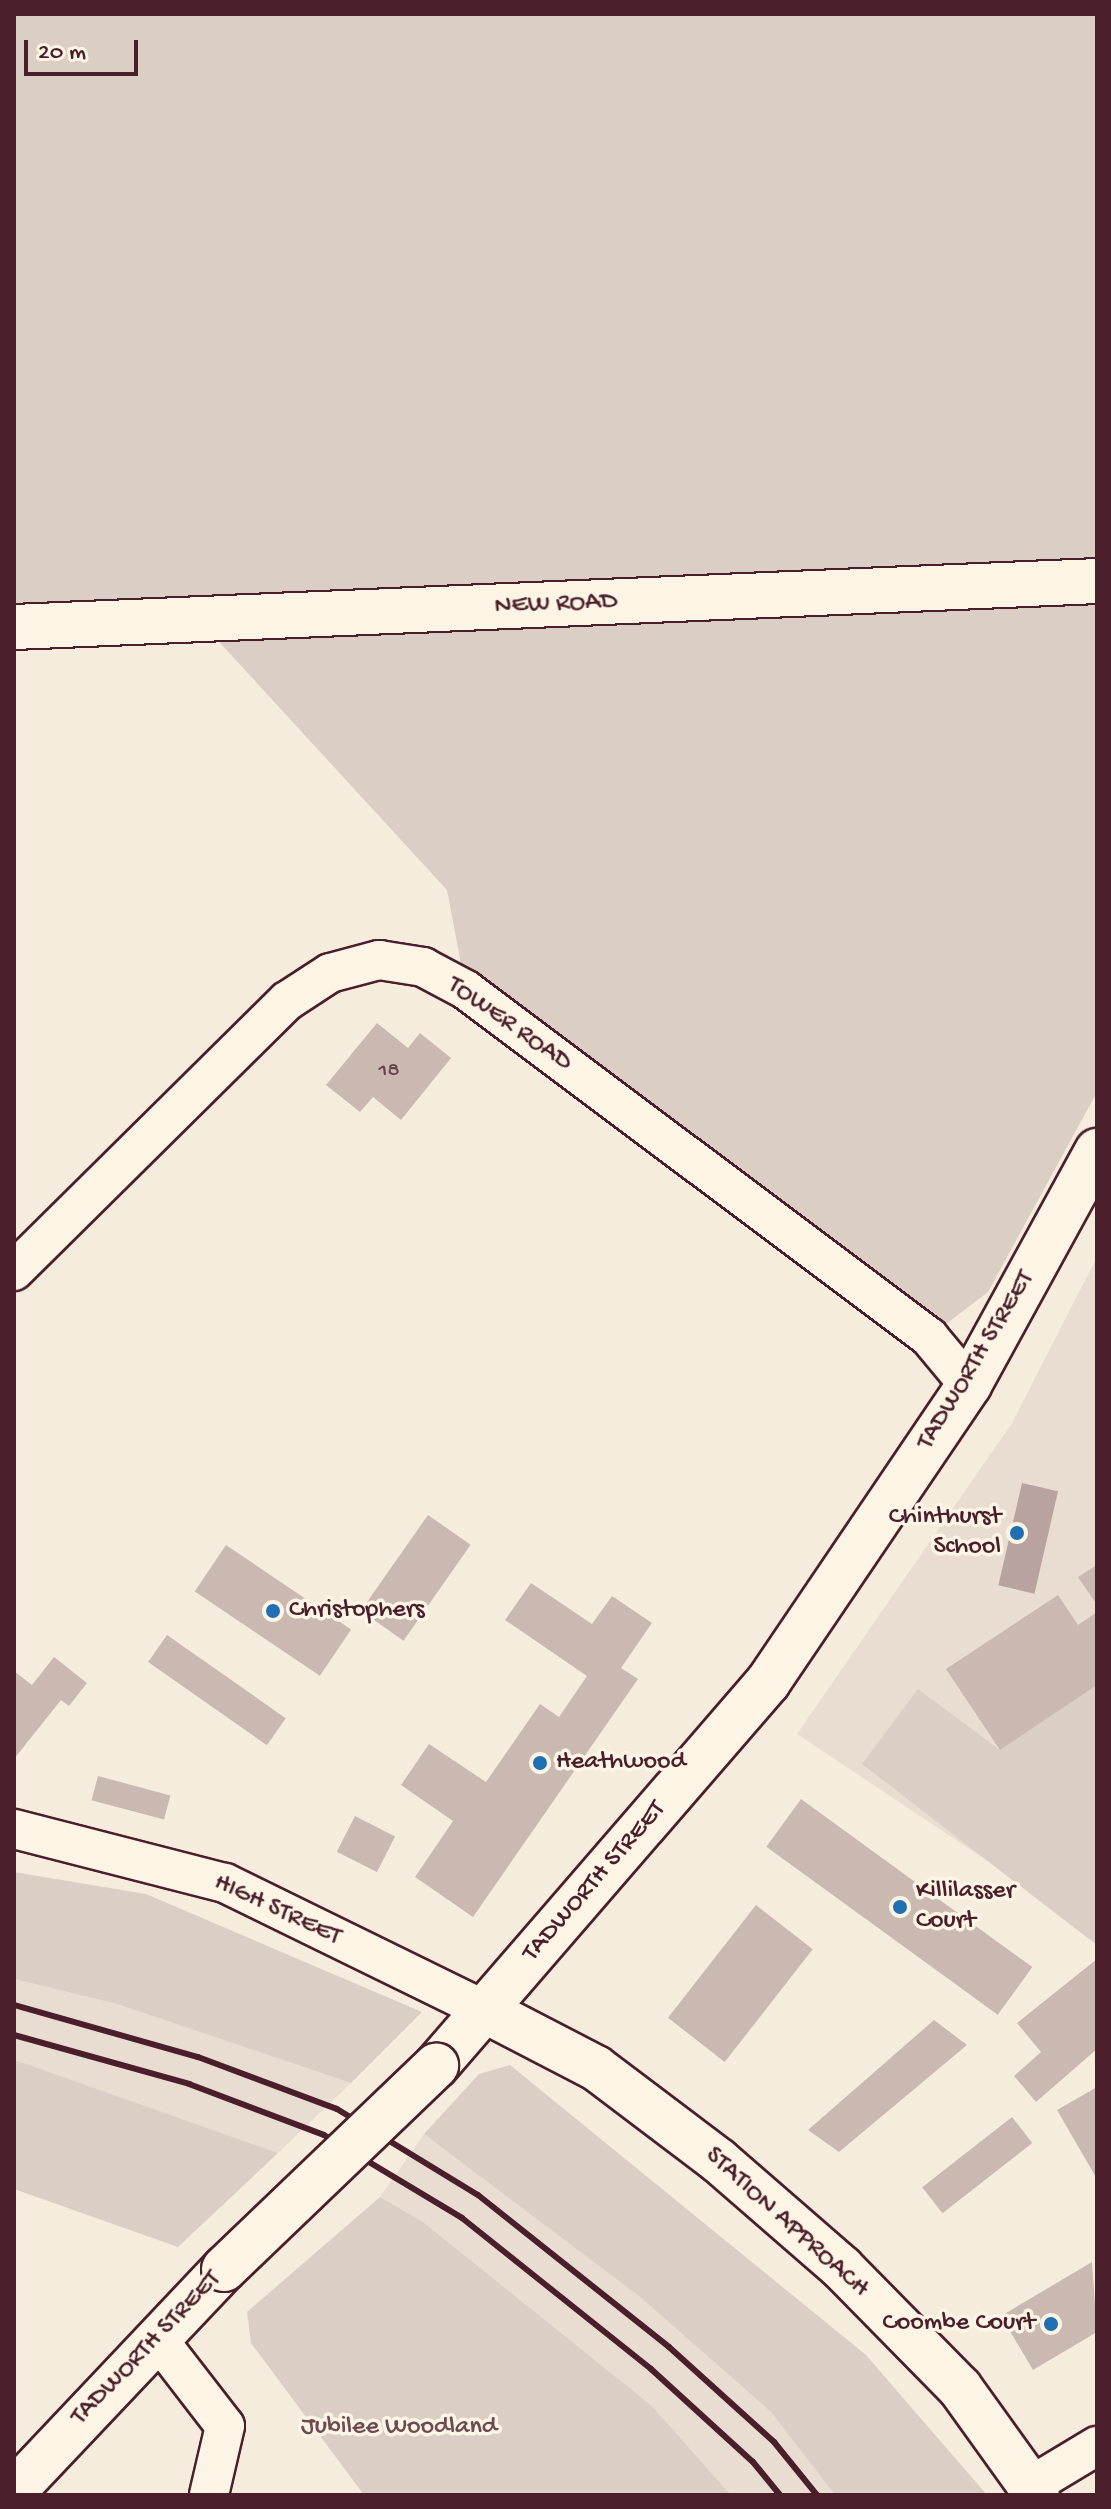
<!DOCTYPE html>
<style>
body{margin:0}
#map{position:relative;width:1111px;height:2509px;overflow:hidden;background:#f5ecde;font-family:"Gochi Hand",sans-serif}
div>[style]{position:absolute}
.built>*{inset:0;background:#e8ddd0}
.green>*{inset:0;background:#dbcec4}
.water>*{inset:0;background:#b8a39e;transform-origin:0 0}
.building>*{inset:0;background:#cab9b1;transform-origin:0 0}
.roads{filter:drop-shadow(2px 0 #4a1f2b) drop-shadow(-2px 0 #4a1f2b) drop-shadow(0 2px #4a1f2b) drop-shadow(0 -2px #4a1f2b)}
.minor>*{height:38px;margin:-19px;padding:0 19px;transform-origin:19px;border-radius:19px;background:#fcf5e5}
.secondary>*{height:44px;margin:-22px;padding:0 22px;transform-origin:22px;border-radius:22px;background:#fcf5e5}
.rail>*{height:6px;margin:-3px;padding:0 3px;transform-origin:3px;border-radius:3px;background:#4a1f2b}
.bridges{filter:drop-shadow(2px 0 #4a1f2b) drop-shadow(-2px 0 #4a1f2b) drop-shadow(0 2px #4a1f2b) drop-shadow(0 -2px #4a1f2b)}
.secondary-bridge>*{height:44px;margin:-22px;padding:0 22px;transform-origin:22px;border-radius:22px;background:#fcf5e5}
.dots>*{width:22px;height:22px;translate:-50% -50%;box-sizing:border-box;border:4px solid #fcf5e5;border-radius:50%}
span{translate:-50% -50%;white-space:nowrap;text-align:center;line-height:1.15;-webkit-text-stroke:7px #fcf5e5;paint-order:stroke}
.number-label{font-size:22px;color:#6a464c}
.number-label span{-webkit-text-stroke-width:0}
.street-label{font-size:26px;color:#4a1f2b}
.poi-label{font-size:26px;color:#4a1f2b}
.right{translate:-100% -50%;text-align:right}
.left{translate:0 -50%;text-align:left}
.park-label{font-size:26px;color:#6e4b51}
.frame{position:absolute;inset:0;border:16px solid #4a1f2b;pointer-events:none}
.scale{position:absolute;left:24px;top:40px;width:114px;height:36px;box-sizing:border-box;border:4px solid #4a1f2b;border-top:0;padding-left:10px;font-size:24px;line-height:28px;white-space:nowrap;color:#4a1f2b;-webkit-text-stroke:6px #fcf5e5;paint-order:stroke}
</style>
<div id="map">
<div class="built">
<i style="clip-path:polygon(1097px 1257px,1097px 1945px,986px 1860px,797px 1734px,1012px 1423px)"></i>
<i style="clip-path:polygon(14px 1979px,117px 2004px,351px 2083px,278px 2153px,14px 2061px)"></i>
<i style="clip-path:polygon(424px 2134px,640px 2297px,771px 2412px,835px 2495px,731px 2495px,652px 2406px,423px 2222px,380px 2197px)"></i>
</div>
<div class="green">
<i style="clip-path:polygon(14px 14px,1097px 14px,1097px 1092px,988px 1292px,929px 1337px,466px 990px,447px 890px,198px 619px,14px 627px)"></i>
<i style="clip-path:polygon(1097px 1685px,1097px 1945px,862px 1764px,918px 1689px,1000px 1750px)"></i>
<i style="clip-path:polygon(14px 1872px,146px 1894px,422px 2012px,351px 2083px,117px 2004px,14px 1979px)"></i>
<i style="clip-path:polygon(14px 2061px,23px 2063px,278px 2153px,178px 2247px,14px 2189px)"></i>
<i style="clip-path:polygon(510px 2065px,866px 2355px,987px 2495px,835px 2495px,771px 2412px,640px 2297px,424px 2134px,479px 2074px)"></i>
<i style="clip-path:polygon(380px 2197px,423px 2222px,652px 2406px,731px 2495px,364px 2495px,251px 2343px,247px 2312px)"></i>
</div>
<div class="water">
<i style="left:1022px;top:1483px;width:37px;height:105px;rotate:13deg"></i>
</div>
<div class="building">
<i style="clip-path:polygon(377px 1023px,408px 1048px,420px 1033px,451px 1058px,401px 1120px,373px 1097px,360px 1112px,326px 1085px)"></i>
<i style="left:428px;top:1515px;width:52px;height:117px;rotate:35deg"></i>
<i style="left:226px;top:1545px;width:151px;height:56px;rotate:34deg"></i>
<i style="clip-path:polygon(1097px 1565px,1097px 1605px,1078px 1577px)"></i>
<i style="clip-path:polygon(531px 1583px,592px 1624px,612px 1596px,652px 1623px,621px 1668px,638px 1679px,473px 1917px,415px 1877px,453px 1821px,401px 1785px,429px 1744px,486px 1782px,540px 1704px,559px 1717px,587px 1676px,505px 1620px)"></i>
<i style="clip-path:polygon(1058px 1595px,1078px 1625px,1097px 1612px,1097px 1685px,1000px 1750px,946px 1669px)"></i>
<i style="left:167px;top:1635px;width:145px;height:33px;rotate:35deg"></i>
<i style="clip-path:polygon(54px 1657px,87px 1683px,69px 1706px,61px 1700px,14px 1759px,14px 1671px,32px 1685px)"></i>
<i style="left:98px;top:1776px;width:75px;height:25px;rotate:15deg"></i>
<i style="left:801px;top:1799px;width:286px;height:59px;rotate:36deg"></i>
<i style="left:355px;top:1816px;width:45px;height:40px;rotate:27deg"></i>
<i style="left:756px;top:1905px;width:72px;height:143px;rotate:38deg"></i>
<i style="clip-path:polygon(1097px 1959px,1097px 2049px,1036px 2102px,1014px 2076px,1041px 2052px,1017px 2023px)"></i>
<i style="clip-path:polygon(934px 2020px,967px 2045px,839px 2152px,808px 2130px)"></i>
<i style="clip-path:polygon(1097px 2087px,1097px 2179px,1057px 2110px)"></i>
<i style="left:1012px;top:2117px;width:33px;height:114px;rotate:52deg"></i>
<i style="clip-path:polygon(1092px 2262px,1097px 2332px,1033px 2370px,1001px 2316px)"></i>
</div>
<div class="roads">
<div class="minor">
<i style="left:14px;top:1271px;width:384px;rotate:-44.7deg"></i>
<i style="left:287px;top:1001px;width:51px;rotate:-33.1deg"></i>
<i style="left:330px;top:973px;width:51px;rotate:-14.9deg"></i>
<i style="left:379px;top:960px;width:45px;rotate:9deg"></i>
<i style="left:423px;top:967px;width:49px;rotate:28.1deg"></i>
<i style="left:466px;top:990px;width:579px;rotate:36.85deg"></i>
<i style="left:929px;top:1337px;width:62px;rotate:50.2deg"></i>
<i style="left:14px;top:1829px;width:218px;rotate:14.4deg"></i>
<i style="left:225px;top:1883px;width:288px;rotate:26.1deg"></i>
<i style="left:157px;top:2338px;width:111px;rotate:52.3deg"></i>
<i style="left:225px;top:2426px;width:71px;rotate:103.1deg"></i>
<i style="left:1032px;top:2485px;width:76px;rotate:-31deg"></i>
</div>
<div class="secondary">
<i style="left:14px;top:627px;width:1084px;rotate:-2.43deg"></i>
<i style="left:484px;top:2010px;width:126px;rotate:27.4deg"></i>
<i style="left:596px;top:2068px;width:154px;rotate:37.1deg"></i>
<i style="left:719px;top:2161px;width:163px;rotate:41deg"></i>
<i style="left:842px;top:2268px;width:168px;rotate:45.5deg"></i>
<i style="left:960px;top:2388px;width:132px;rotate:54.3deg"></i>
<i style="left:436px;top:2066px;width:508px;rotate:-49.15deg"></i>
<i style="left:768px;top:1682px;width:359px;rotate:-55.9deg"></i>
<i style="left:969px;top:1385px;width:267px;rotate:-61.3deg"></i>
<i style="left:14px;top:2491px;width:306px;rotate:-46.6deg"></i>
</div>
</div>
<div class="rail">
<i style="left:14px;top:2005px;width:191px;rotate:15.8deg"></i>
<i style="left:198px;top:2057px;width:148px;rotate:20.5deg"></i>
<i style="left:337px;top:2109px;width:165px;rotate:31.4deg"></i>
<i style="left:478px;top:2195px;width:244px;rotate:38.5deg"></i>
<i style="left:669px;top:2347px;width:142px;rotate:42.1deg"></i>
<i style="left:774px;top:2442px;width:68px;rotate:50.9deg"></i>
<i style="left:14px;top:2035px;width:182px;rotate:15.6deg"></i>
<i style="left:189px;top:2084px;width:144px;rotate:20.7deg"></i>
<i style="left:324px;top:2135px;width:161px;rotate:31deg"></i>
<i style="left:462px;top:2218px;width:242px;rotate:38.6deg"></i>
<i style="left:651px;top:2369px;width:138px;rotate:42.4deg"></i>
<i style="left:753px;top:2462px;width:43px;rotate:50.7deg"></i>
</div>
<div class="bridges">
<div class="secondary-bridge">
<i style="left:224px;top:2269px;width:294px;rotate:-43.8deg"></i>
</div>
</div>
<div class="dots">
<i style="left:1017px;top:1533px;background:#1f6fb2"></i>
<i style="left:273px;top:1611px;background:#1f6fb2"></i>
<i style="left:540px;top:1763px;background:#1f6fb2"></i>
<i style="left:900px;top:1907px;background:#1f6fb2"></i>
<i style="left:1051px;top:2324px;background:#1f6fb2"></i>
</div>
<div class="number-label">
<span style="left:389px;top:1072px">18</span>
</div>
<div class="street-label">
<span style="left:556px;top:605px;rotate:-2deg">NEW ROAD</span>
<span style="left:509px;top:1025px;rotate:35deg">TOWER ROAD</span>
<span style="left:977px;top:1361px;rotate:-59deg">TADWORTH STREET</span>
<span style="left:595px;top:1882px;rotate:-49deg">TADWORTH STREET</span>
<span style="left:277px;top:1911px;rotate:25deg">HIGH STREET</span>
<span style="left:786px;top:2223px;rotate:42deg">STATION APPROACH</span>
<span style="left:147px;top:2349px;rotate:-46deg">TADWORTH STREET</span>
</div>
<div class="poi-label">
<span class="right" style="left:1001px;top:1533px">Chinthurst<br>School</span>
<span class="left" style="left:289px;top:1611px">Christophers</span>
<span class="left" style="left:556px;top:1763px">Heathwood</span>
<span class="left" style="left:916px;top:1907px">Killilasser<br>Court</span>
<span class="right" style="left:1035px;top:2324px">Coombe Court</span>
</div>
<div class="park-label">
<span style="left:399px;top:2428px">Jubilee Woodland</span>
</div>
<div class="frame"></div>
<div class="scale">20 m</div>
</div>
